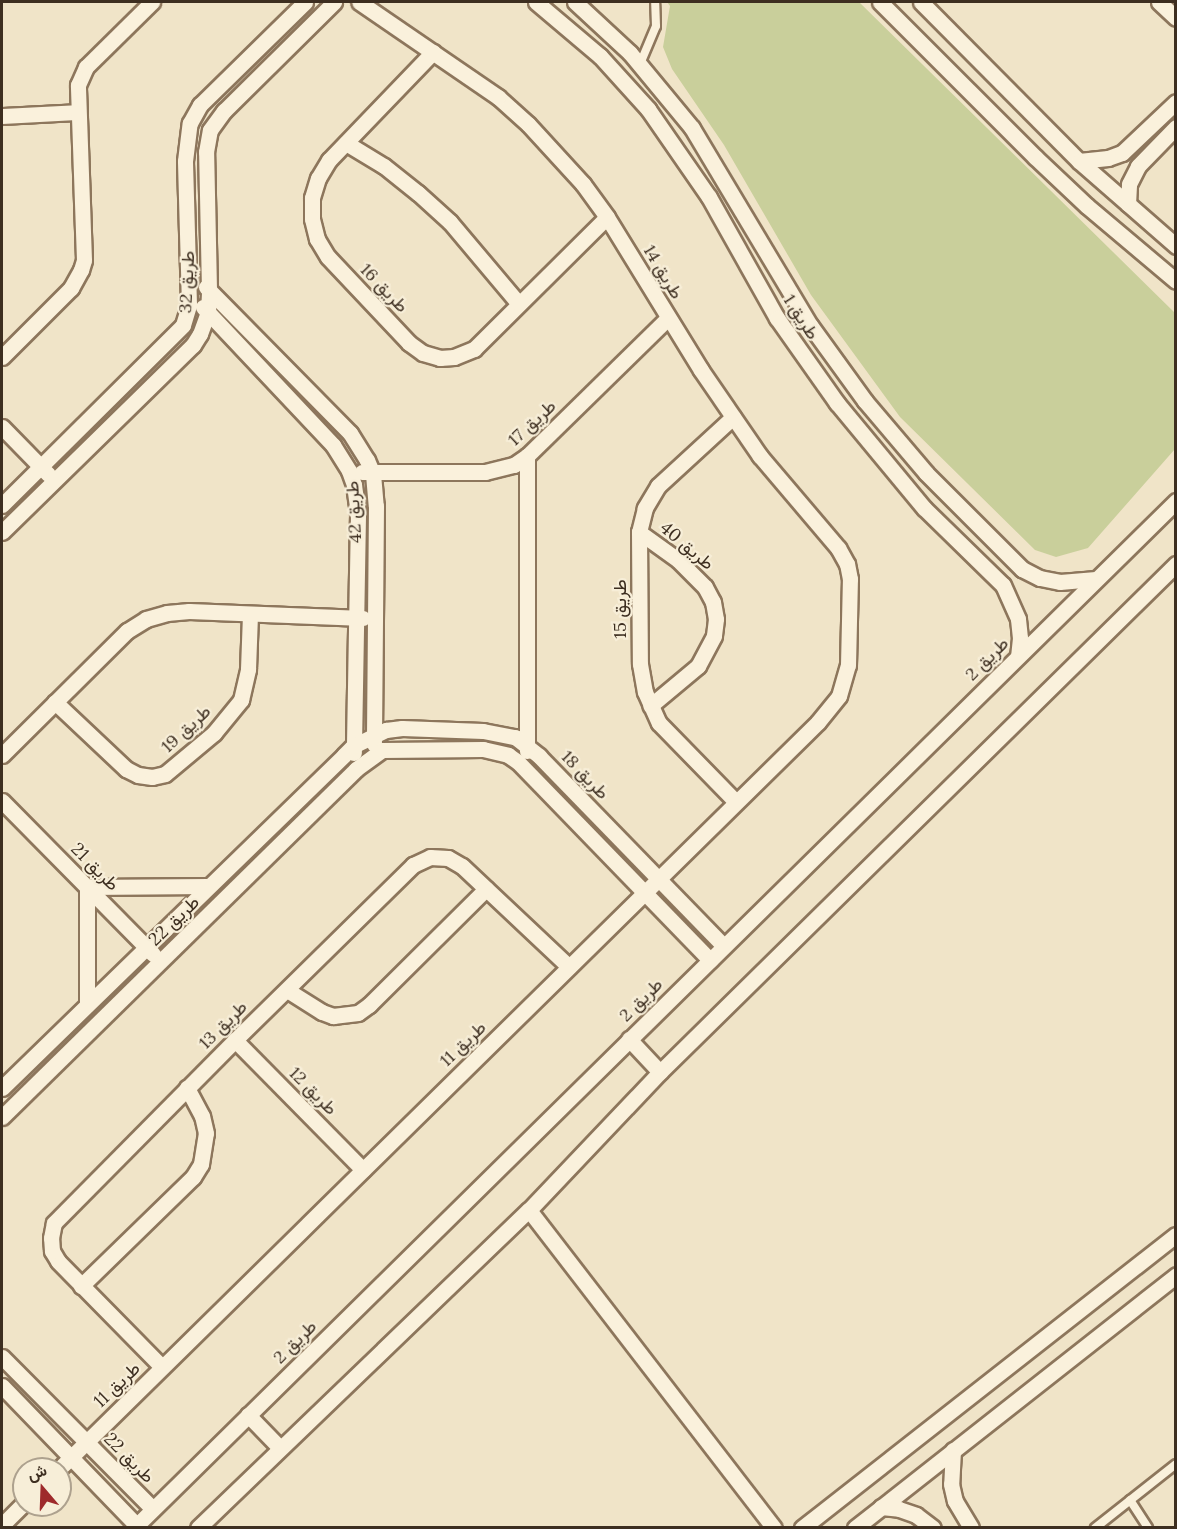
<!DOCTYPE html>
<meta charset="utf-8">
<style>
body{margin:0}
#map{position:relative;width:1177px;height:1529px;overflow:hidden;background:#f0e4c8;font-family:Lora,Vazirmatn,serif}
div>[style]{position:absolute}
.green>*{inset:0;background:#c9cf9b}
.roads{filter:drop-shadow(2px 0 #8d765c) drop-shadow(-2px 0 #8d765c) drop-shadow(0 2px #8d765c) drop-shadow(0 -2px #8d765c)}
.service>*{height:8px;margin:-4px;padding:0 4px;transform-origin:4px;border-radius:4px;background:#faf1dc}
.minor>*{height:15px;margin:-7.5px;padding:0 7.5px;transform-origin:7.5px;border-radius:7.5px;background:#faf1dc}
span{translate:-50% -50%;white-space:nowrap;text-align:center;line-height:1.15;-webkit-text-stroke:4.5px #f7eed8;paint-order:stroke}
.street-label{font-size:18px;color:#3d2e20}
.frame{position:absolute;inset:0;border:3px solid #3d2e20;pointer-events:none}
.north{position:absolute;left:12px;top:1457px;width:60px;height:60px;box-sizing:border-box;background:#f7eed8;border:2px solid #ada18e;border-radius:50%;rotate:341deg;font-size:16px;font-weight:700;line-height:24px;text-align:center;color:#3d2e20}
.north::after{content:'';display:block;margin:auto;width:21px;height:27px;background:#9e2a2b;clip-path:polygon(50% 0,100% 100%,50% 72%,0 100%)}
</style>
<div id="map">
<div class="green">
<i style="clip-path:polygon(667px 2px,859px 2px,1175px 313px,1175px 449px,1088px 548px,1056px 557px,1035px 550px,900px 417px,811px 295px,724px 145px,672px 69px,663px 47px,670px 6px)"></i>
</div>
<div class="roads">
<div class="service">
<i style="left:640px;top:64px;width:41px;rotate:-67.2deg"></i>
<i style="left:656px;top:26px;width:24px;rotate:-92deg"></i>
<i style="left:1130px;top:1500px;width:33px;rotate:57deg"></i>
<i style="left:1095px;top:1528px;width:103px;rotate:-38.3deg"></i>
</div>
<div class="minor">
<i style="left:536px;top:2px;width:84px;rotate:40.2deg"></i>
<i style="left:600px;top:56px;width:72px;rotate:47.8deg"></i>
<i style="left:648px;top:109px;width:107px;rotate:55.3deg"></i>
<i style="left:709px;top:197px;width:139px;rotate:60.7deg"></i>
<i style="left:777px;top:318px;width:104px;rotate:54.8deg"></i>
<i style="left:837px;top:403px;width:136px;rotate:50.4deg"></i>
<i style="left:924px;top:508px;width:110px;rotate:44.3deg"></i>
<i style="left:1003px;top:585px;width:37px;rotate:66deg"></i>
<i style="left:1018px;top:619px;width:19px;rotate:84deg"></i>
<i style="left:1020px;top:638px;width:18px;rotate:96deg"></i>
<i style="left:575px;top:2px;width:75px;rotate:42.8deg"></i>
<i style="left:630px;top:53px;width:97px;rotate:50.4deg"></i>
<i style="left:692px;top:128px;width:230px;rotate:59.1deg"></i>
<i style="left:810px;top:325px;width:94px;rotate:54.1deg"></i>
<i style="left:865px;top:401px;width:94px;rotate:49.7deg"></i>
<i style="left:926px;top:473px;width:136px;rotate:45deg"></i>
<i style="left:1022px;top:569px;width:20px;rotate:27deg"></i>
<i style="left:1040px;top:578px;width:20px;rotate:11deg"></i>
<i style="left:1060px;top:582px;width:36px;rotate:-5deg"></i>
<i style="left:880px;top:2px;width:219px;rotate:45deg"></i>
<i style="left:1035px;top:157px;width:71px;rotate:43.3deg"></i>
<i style="left:1087px;top:206px;width:116px;rotate:40.1deg"></i>
<i style="left:921px;top:2px;width:224px;rotate:45.2deg"></i>
<i style="left:1079px;top:161px;width:129px;rotate:41.2deg"></i>
<i style="left:1159px;top:2px;width:23px;rotate:43deg"></i>
<i style="left:433px;top:52px;width:150px;rotate:133.9deg"></i>
<i style="left:329px;top:160px;width:21px;rotate:121deg"></i>
<i style="left:318px;top:178px;width:21px;rotate:107deg"></i>
<i style="left:312px;top:198px;width:21px;rotate:90deg"></i>
<i style="left:312px;top:219px;width:21px;rotate:76deg"></i>
<i style="left:317px;top:239px;width:21px;rotate:59deg"></i>
<i style="left:328px;top:257px;width:118px;rotate:46.7deg"></i>
<i style="left:409px;top:343px;width:17px;rotate:36deg"></i>
<i style="left:423px;top:353px;width:18px;rotate:16deg"></i>
<i style="left:440px;top:358px;width:14px;rotate:-4deg"></i>
<i style="left:454px;top:357px;width:22px;rotate:-22deg"></i>
<i style="left:474px;top:349px;width:187px;rotate:-44.8deg"></i>
<i style="left:2px;top:116px;width:76px;rotate:-3deg"></i>
<i style="left:346px;top:143px;width:44px;rotate:31.2deg"></i>
<i style="left:384px;top:166px;width:43px;rotate:38.5deg"></i>
<i style="left:418px;top:193px;width:43px;rotate:42.2deg"></i>
<i style="left:450px;top:222px;width:107px;rotate:49.9deg"></i>
<i style="left:1079px;top:161px;width:29px;rotate:-6deg"></i>
<i style="left:1108px;top:158px;width:15px;rotate:-20deg"></i>
<i style="left:1122px;top:153px;width:74px;rotate:-43.4deg"></i>
<i style="left:1128px;top:204px;width:20px;rotate:-87deg"></i>
<i style="left:1129px;top:184px;width:20px;rotate:-63deg"></i>
<i style="left:1138px;top:166px;width:54px;rotate:-45.7deg"></i>
<i style="left:206px;top:287px;width:205px;rotate:45.4deg"></i>
<i style="left:350px;top:433px;width:32px;rotate:58deg"></i>
<i style="left:367px;top:460px;width:15px;rotate:67deg"></i>
<i style="left:373px;top:474px;width:32px;rotate:85deg"></i>
<i style="left:376px;top:506px;width:238px;rotate:90.5deg"></i>
<i style="left:203px;top:307px;width:190px;rotate:46.7deg"></i>
<i style="left:333px;top:445px;width:31px;rotate:58deg"></i>
<i style="left:349px;top:471px;width:15px;rotate:70deg"></i>
<i style="left:354px;top:485px;width:30px;rotate:82deg"></i>
<i style="left:358px;top:515px;width:238px;rotate:91deg"></i>
<i style="left:2px;top:357px;width:98px;rotate:-45deg"></i>
<i style="left:71px;top:288px;width:21px;rotate:-61deg"></i>
<i style="left:81px;top:270px;width:10px;rotate:-73deg"></i>
<i style="left:84px;top:260px;width:175px;rotate:-92deg"></i>
<i style="left:78px;top:85px;width:20px;rotate:-66deg"></i>
<i style="left:86px;top:67px;width:93px;rotate:-44.6deg"></i>
<i style="left:733px;top:417px;width:102px;rotate:137.4deg"></i>
<i style="left:658px;top:486px;width:26px;rotate:121deg"></i>
<i style="left:645px;top:508px;width:25px;rotate:104deg"></i>
<i style="left:639px;top:532px;width:132px;rotate:89.6deg"></i>
<i style="left:640px;top:664px;width:28px;rotate:80deg"></i>
<i style="left:645px;top:692px;width:34px;rotate:66deg"></i>
<i style="left:659px;top:723px;width:110px;rotate:45.7deg"></i>
<i style="left:2px;top:427px;width:66px;rotate:45.6deg"></i>
<i style="left:362px;top:472px;width:123px"></i>
<i style="left:485px;top:472px;width:30px;rotate:-14deg"></i>
<i style="left:514px;top:465px;width:16px;rotate:-35deg"></i>
<i style="left:527px;top:456px;width:197px;rotate:-44.4deg"></i>
<i style="left:2px;top:505px;width:255px;rotate:-44.8deg"></i>
<i style="left:183px;top:325px;width:21px;rotate:-73deg"></i>
<i style="left:189px;top:305px;width:144px;rotate:-91.6deg"></i>
<i style="left:185px;top:161px;width:38px;rotate:-83deg"></i>
<i style="left:190px;top:123px;width:21px;rotate:-61deg"></i>
<i style="left:200px;top:105px;width:147px;rotate:-44.4deg"></i>
<i style="left:2px;top:532px;width:267px;rotate:-44.4deg"></i>
<i style="left:193px;top:345px;width:13px;rotate:-58deg"></i>
<i style="left:200px;top:334px;width:23px;rotate:-70deg"></i>
<i style="left:208px;top:312px;width:22px;rotate:-87deg"></i>
<i style="left:209px;top:290px;width:138px;rotate:-91.2deg"></i>
<i style="left:206px;top:152px;width:22px;rotate:-80deg"></i>
<i style="left:210px;top:130px;width:24px;rotate:-54deg"></i>
<i style="left:224px;top:111px;width:155px;rotate:-44.7deg"></i>
<i style="left:639px;top:532px;width:48px;rotate:35.7deg"></i>
<i style="left:678px;top:560px;width:38px;rotate:45deg"></i>
<i style="left:705px;top:587px;width:17px;rotate:62deg"></i>
<i style="left:713px;top:602px;width:17px;rotate:80deg"></i>
<i style="left:716px;top:619px;width:17px;rotate:97deg"></i>
<i style="left:714px;top:636px;width:34px;rotate:118deg"></i>
<i style="left:698px;top:666px;width:62px;rotate:140.2deg"></i>
<i style="left:55px;top:702px;width:98px;rotate:43.3deg"></i>
<i style="left:126px;top:769px;width:13px;rotate:27deg"></i>
<i style="left:138px;top:775px;width:14px;rotate:8deg"></i>
<i style="left:152px;top:777px;width:13px;rotate:-13deg"></i>
<i style="left:165px;top:774px;width:64px;rotate:-39.9deg"></i>
<i style="left:214px;top:733px;width:43px;rotate:-50.7deg"></i>
<i style="left:241px;top:700px;width:32px;rotate:-77deg"></i>
<i style="left:248px;top:669px;width:55px;rotate:-87.9deg"></i>
<i style="left:527px;top:751px;width:295px;rotate:-90deg"></i>
<i style="left:2px;top:755px;width:176px;rotate:-44.8deg"></i>
<i style="left:127px;top:631px;width:22px;rotate:-32deg"></i>
<i style="left:146px;top:619px;width:22px;rotate:-16deg"></i>
<i style="left:167px;top:613px;width:22px;rotate:-5deg"></i>
<i style="left:189px;top:611px;width:174px;rotate:2.3deg"></i>
<i style="left:2px;top:801px;width:215px;rotate:45.4deg"></i>
<i style="left:287px;top:990px;width:41px;rotate:32.2deg"></i>
<i style="left:322px;top:1012px;width:12px;rotate:20deg"></i>
<i style="left:333px;top:1016px;width:25px;rotate:-7deg"></i>
<i style="left:358px;top:1013px;width:14px;rotate:-36deg"></i>
<i style="left:369px;top:1005px;width:165px;rotate:-44.8deg"></i>
<i style="left:87px;top:1005px;width:118px;rotate:-90deg"></i>
<i style="left:87px;top:887px;width:121px;rotate:-0.5deg"></i>
<i style="left:629px;top:1039px;width:45px;rotate:46.8deg"></i>
<i style="left:235px;top:1040px;width:182px;rotate:45.4deg"></i>
<i style="left:2px;top:1088px;width:477px;rotate:-44.2deg"></i>
<i style="left:344px;top:755px;width:13px;rotate:-45deg"></i>
<i style="left:353px;top:746px;width:37px;rotate:-26deg"></i>
<i style="left:386px;top:730px;width:16px;rotate:-7deg"></i>
<i style="left:402px;top:728px;width:81px;rotate:2.1deg"></i>
<i style="left:483px;top:731px;width:33px;rotate:11deg"></i>
<i style="left:515px;top:737px;width:31px;rotate:38deg"></i>
<i style="left:539px;top:756px;width:265px;rotate:45.8deg"></i>
<i style="left:2px;top:1117px;width:496px;rotate:-44.5deg"></i>
<i style="left:356px;top:769px;width:32px;rotate:-36deg"></i>
<i style="left:382px;top:750px;width:101px;rotate:-0.6deg"></i>
<i style="left:483px;top:749px;width:26px;rotate:13deg"></i>
<i style="left:508px;top:755px;width:12px;rotate:35deg"></i>
<i style="left:518px;top:762px;width:276px;rotate:45.9deg"></i>
<i style="left:529px;top:1210px;width:401px;rotate:52.4deg"></i>
<i style="left:81px;top:1286px;width:156px;rotate:-44.2deg"></i>
<i style="left:193px;top:1177px;width:15px;rotate:-58deg"></i>
<i style="left:201px;top:1164px;width:31px;rotate:-81deg"></i>
<i style="left:206px;top:1133px;width:17px;rotate:-103deg"></i>
<i style="left:202px;top:1116px;width:32px;rotate:-118deg"></i>
<i style="left:2px;top:1357px;width:214px;rotate:45.2deg"></i>
<i style="left:162px;top:1367px;width:148px;rotate:-134.5deg"></i>
<i style="left:58px;top:1261px;width:12px;rotate:-121deg"></i>
<i style="left:52px;top:1251px;width:13px;rotate:-94deg"></i>
<i style="left:51px;top:1238px;width:15px;rotate:-79deg"></i>
<i style="left:54px;top:1223px;width:257px;rotate:-45.3deg"></i>
<i style="left:235px;top:1040px;width:250px;rotate:-44.5deg"></i>
<i style="left:413px;top:865px;width:19px;rotate:-25deg"></i>
<i style="left:430px;top:857px;width:18px;rotate:3deg"></i>
<i style="left:448px;top:858px;width:16px;rotate:30deg"></i>
<i style="left:462px;top:866px;width:147px;rotate:43.3deg"></i>
<i style="left:2px;top:1386px;width:193px;rotate:46deg"></i>
<i style="left:248px;top:1415px;width:45px;rotate:45.9deg"></i>
<i style="left:953px;top:1450px;width:34px;rotate:93deg"></i>
<i style="left:951px;top:1484px;width:17px;rotate:77deg"></i>
<i style="left:955px;top:1501px;width:31px;rotate:59deg"></i>
<i style="left:59px;top:1469px;width:1065px;rotate:-44.54deg"></i>
<i style="left:818px;top:722px;width:33px;rotate:-51deg"></i>
<i style="left:839px;top:696px;width:32px;rotate:-74deg"></i>
<i style="left:848px;top:665px;width:86px;rotate:-88.7deg"></i>
<i style="left:850px;top:579px;width:15px;rotate:-101deg"></i>
<i style="left:847px;top:564px;width:18px;rotate:-119deg"></i>
<i style="left:838px;top:548px;width:121px;rotate:-130.3deg"></i>
<i style="left:760px;top:456px;width:104px;rotate:-124.5deg"></i>
<i style="left:701px;top:370px;width:180px;rotate:-121.6deg"></i>
<i style="left:607px;top:217px;width:41px;rotate:-126deg"></i>
<i style="left:583px;top:184px;width:81px;rotate:-132.5deg"></i>
<i style="left:528px;top:124px;width:40px;rotate:-138deg"></i>
<i style="left:498px;top:97px;width:168px;rotate:-145.6deg"></i>
<i style="left:881px;top:1507px;width:18px;rotate:6deg"></i>
<i style="left:899px;top:1509px;width:18px;rotate:19deg"></i>
<i style="left:916px;top:1515px;width:21px;rotate:37deg"></i>
<i style="left:2px;top:1525px;width:31px;rotate:-45deg"></i>
<i style="left:134px;top:1528px;width:1463px;rotate:-44.58deg"></i>
<i style="left:198px;top:1528px;width:459px;rotate:-43.9deg"></i>
<i style="left:529px;top:1210px;width:190px;rotate:-46.5deg"></i>
<i style="left:660px;top:1072px;width:724px;rotate:-44.55deg"></i>
<i style="left:802px;top:1528px;width:475px;rotate:-38.1deg"></i>
<i style="left:855px;top:1528px;width:409px;rotate:-38.2deg"></i>
</div>
</div>
<div class="street-label">
<span style="left:663px;top:272px;rotate:59deg">طريق 14</span>
<span style="left:187px;top:282px;rotate:-87deg">طريق 32</span>
<span style="left:384px;top:288px;rotate:46deg">طريق 16</span>
<span style="left:801px;top:317px;rotate:57deg">طريق 1</span>
<span style="left:532px;top:423px;rotate:-43deg">طريق 17</span>
<span style="left:354px;top:512px;rotate:-93deg">طريق 42</span>
<span style="left:687px;top:546px;rotate:40deg">طريق 40</span>
<span style="left:620px;top:609px;rotate:-90deg">طريق 15</span>
<span style="left:987px;top:659px;rotate:-45deg">طريق 2</span>
<span style="left:186px;top:729px;rotate:-43deg">طريق 19</span>
<span style="left:585px;top:775px;rotate:46deg">طريق 18</span>
<span style="left:95px;top:867px;rotate:45deg">طريق 21</span>
<span style="left:174px;top:921px;rotate:-44deg">طريق 22</span>
<span style="left:641px;top:1000px;rotate:-45deg">طريق 2</span>
<span style="left:223px;top:1025px;rotate:-45deg">طريق 13</span>
<span style="left:463px;top:1044px;rotate:-44deg">طريق 11</span>
<span style="left:313px;top:1091px;rotate:45deg">طريق 12</span>
<span style="left:295px;top:1342px;rotate:-45deg">طريق 2</span>
<span style="left:117px;top:1385px;rotate:-44deg">طريق 11</span>
<span style="left:129px;top:1458px;rotate:45deg">طريق 22</span>
</div>
<div class="frame"></div>
<div class="north">ش</div>
</div>
